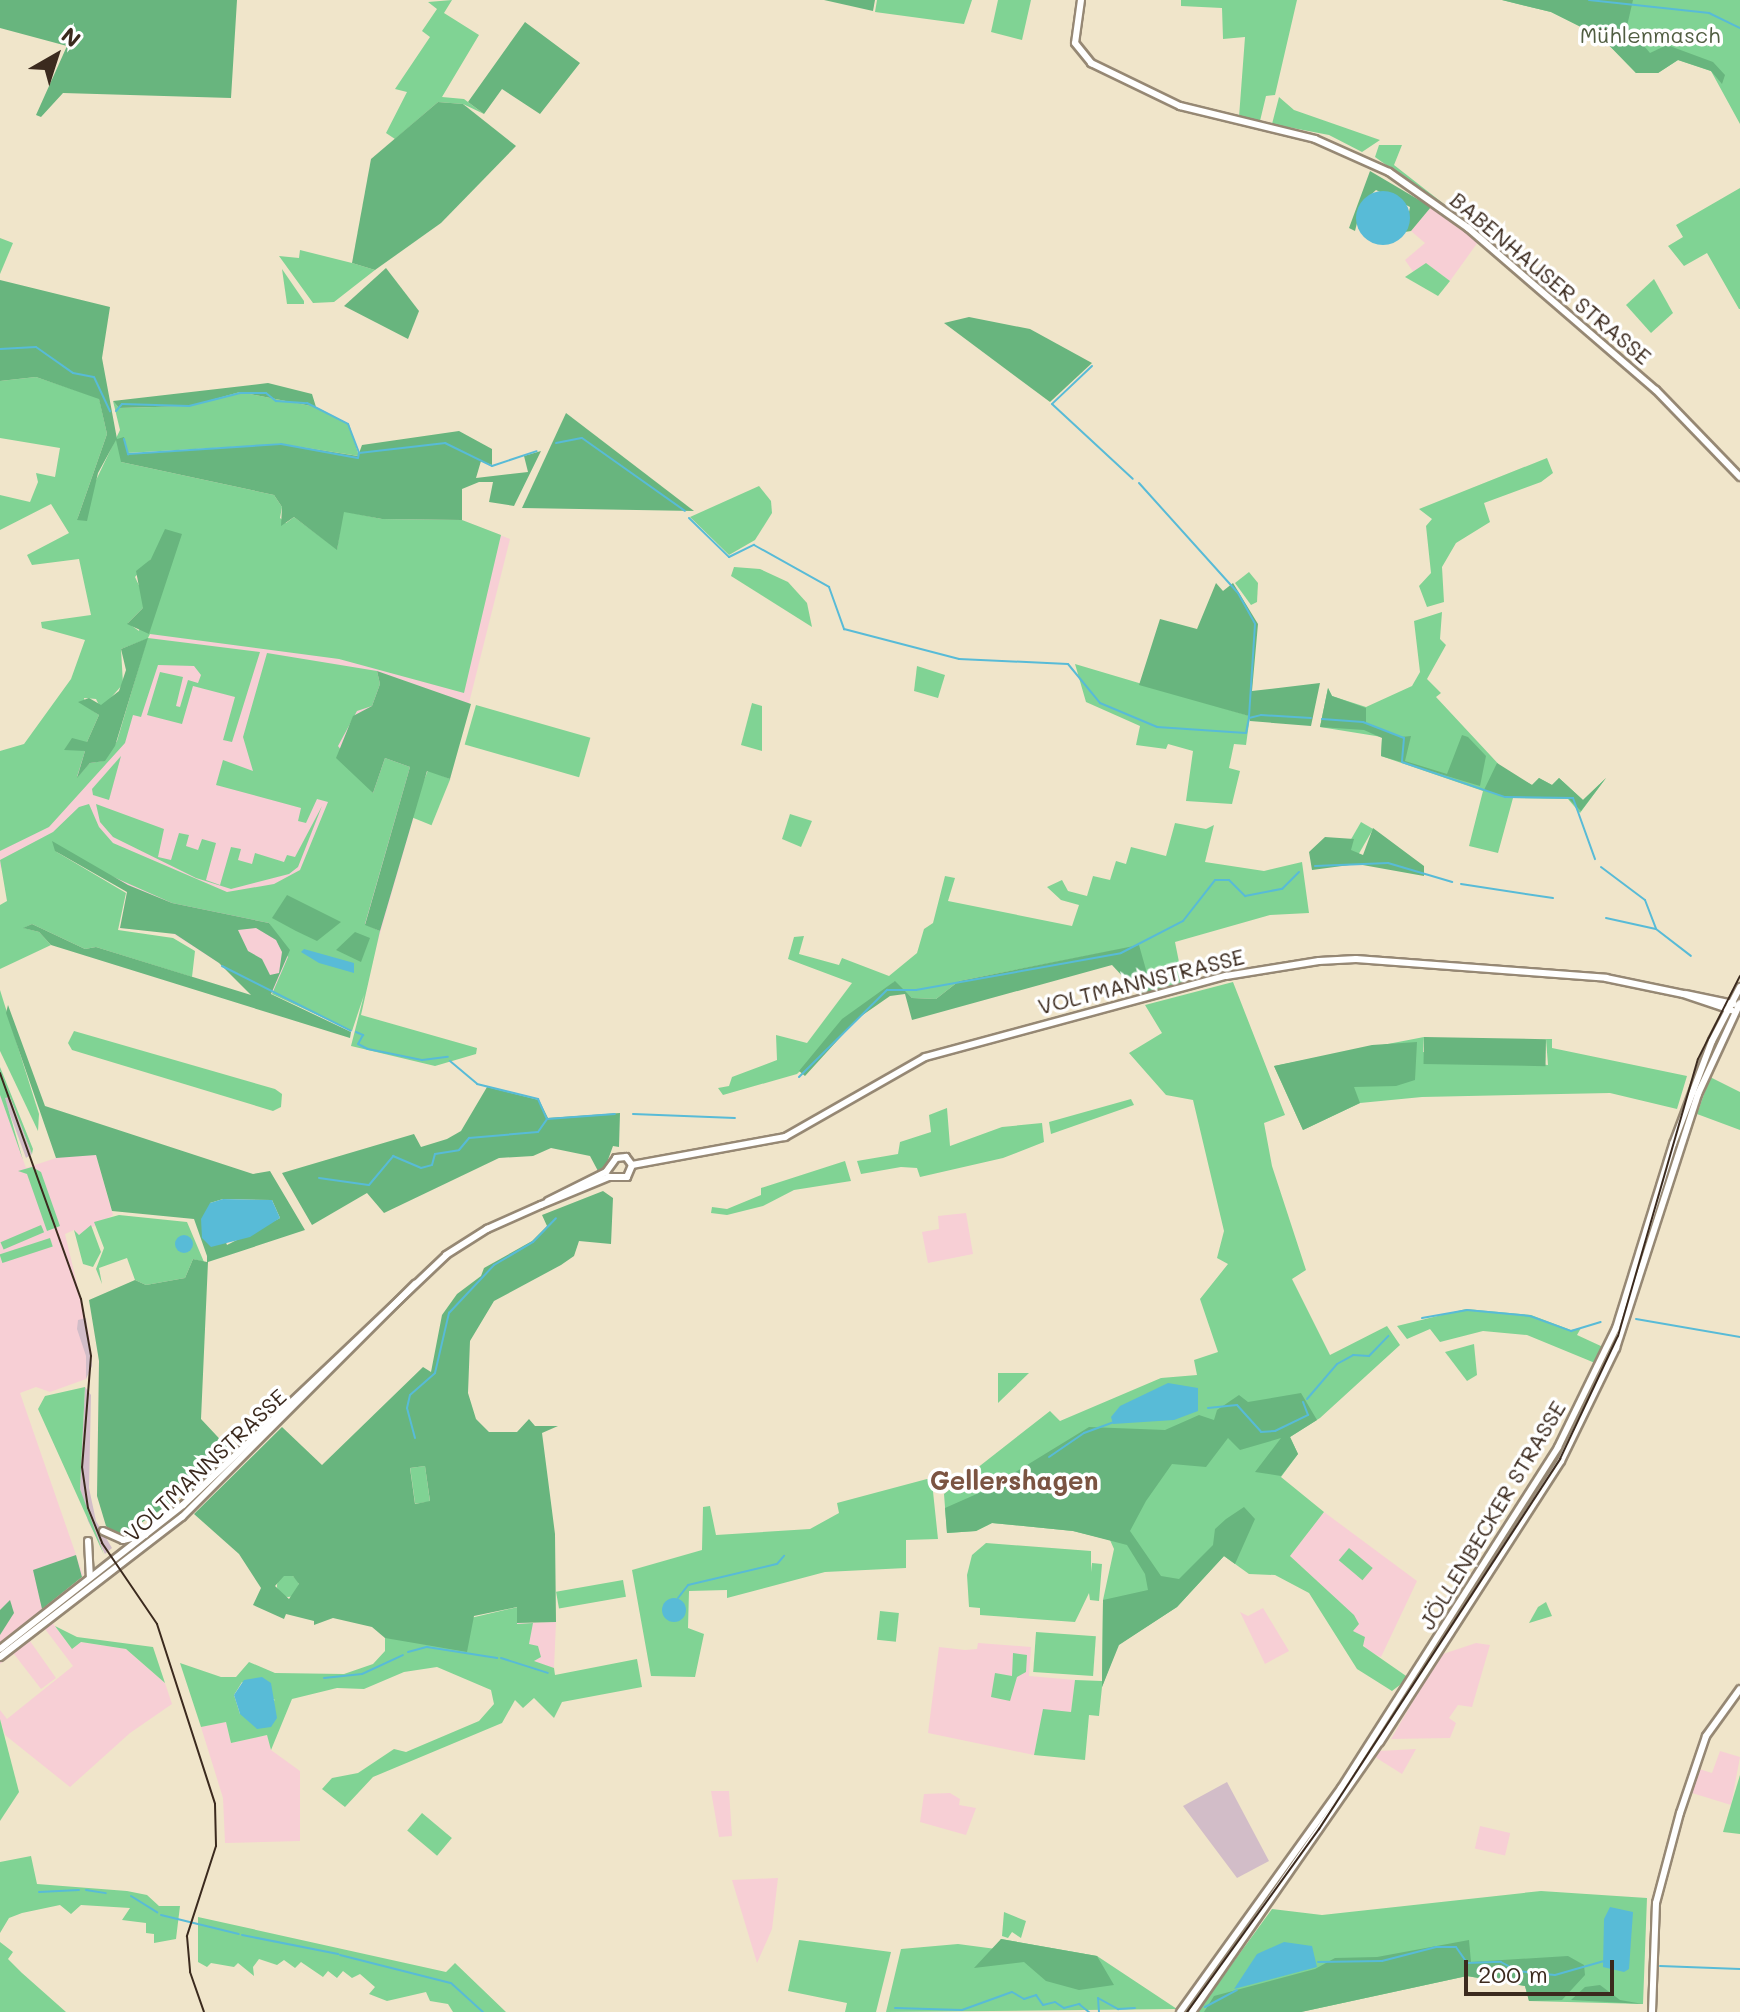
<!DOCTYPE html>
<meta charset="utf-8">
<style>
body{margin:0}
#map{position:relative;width:1740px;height:2012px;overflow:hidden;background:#f0e5ca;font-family:Mali,sans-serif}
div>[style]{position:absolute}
.built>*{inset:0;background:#f7cfd5;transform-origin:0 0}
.industrial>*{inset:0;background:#d2bdc8}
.green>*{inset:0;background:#80d394;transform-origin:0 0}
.round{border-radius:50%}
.forest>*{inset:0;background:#68b57e;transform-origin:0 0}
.water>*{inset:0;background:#58bbd7}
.stream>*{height:2px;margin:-1px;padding:0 1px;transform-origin:1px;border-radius:1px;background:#58bbd7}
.roads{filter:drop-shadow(2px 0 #968874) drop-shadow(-2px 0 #968874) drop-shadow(0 2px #968874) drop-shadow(0 -2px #968874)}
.secondary>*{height:6px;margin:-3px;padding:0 3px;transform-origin:3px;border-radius:3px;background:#fff}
.tram>*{height:2px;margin:-1px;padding:0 1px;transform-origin:1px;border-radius:1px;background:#3b2a1e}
span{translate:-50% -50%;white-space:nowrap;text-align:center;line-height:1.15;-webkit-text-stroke:7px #fff;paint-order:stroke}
.park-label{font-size:22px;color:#505d41}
.street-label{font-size:22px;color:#3b2a1e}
.quarter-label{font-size:26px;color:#7b5442;font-weight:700}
.north{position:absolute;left:16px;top:16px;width:80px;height:80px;-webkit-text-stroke:6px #fff;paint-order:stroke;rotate:39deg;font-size:22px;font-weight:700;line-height:32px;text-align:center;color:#3b2a1e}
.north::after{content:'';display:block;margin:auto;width:28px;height:36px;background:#3b2a1e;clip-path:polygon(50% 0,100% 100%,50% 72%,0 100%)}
.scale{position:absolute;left:1464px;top:1960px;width:150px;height:36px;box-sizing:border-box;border:4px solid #3b2a1e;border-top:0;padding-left:10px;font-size:24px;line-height:28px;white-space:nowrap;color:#3b2a1e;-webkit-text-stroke:6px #fff;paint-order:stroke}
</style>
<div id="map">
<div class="built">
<i style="clip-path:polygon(1431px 207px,1478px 242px,1450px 281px,1426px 263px,1414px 273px,1405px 260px,1425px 243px,1411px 231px)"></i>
<i style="clip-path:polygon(382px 519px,462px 520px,510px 539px,450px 779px,427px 771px,352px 1031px,250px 983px,172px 933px,120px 928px,127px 892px,52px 841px,0 868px,0 766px,117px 741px,182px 535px)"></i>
<i style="clip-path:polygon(0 1095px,26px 1168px,71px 1153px,96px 1155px,113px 1215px,79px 1235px,74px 1230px,65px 1234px,90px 1338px,86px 1379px,50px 1392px,36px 1387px,20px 1393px,83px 1575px,42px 1609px,72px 1649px,80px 1642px,126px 1649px,165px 1683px,172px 1704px,130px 1733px,70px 1787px,5px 1735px,0 1719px,0 1710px,7px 1719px,73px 1666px,45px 1629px,30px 1641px,56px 1678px,41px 1689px,14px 1654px,0 1664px)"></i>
<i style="clip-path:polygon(966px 1213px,973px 1254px,928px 1263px,922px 1232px,939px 1229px,938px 1216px)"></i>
<i style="clip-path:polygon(1324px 1512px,1417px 1581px,1381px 1657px,1368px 1651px,1353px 1631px,1353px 1615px,1290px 1556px)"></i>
<i style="clip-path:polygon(1263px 1608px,1289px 1651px,1265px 1664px,1240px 1612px,1248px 1616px)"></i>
<i style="clip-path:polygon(556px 1622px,554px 1668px,517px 1656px,517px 1623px)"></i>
<i style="clip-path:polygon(978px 1643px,1031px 1647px,1029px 1676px,1075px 1680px,1071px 1713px,1039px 1731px,1034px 1755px,928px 1733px,939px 1647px,965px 1650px,977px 1649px)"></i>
<i style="clip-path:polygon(1476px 1643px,1490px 1645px,1472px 1707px,1458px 1705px,1449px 1718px,1456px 1723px,1450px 1738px,1391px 1739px,1440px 1655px)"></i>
<i style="clip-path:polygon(226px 1722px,231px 1743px,267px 1735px,271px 1750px,300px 1771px,300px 1841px,225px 1843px,223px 1798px,201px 1727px)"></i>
<i style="clip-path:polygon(1416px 1749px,1402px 1774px,1375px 1757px,1379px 1751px)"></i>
<i style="clip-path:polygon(1720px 1751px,1740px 1757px,1731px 1805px,1692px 1793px,1699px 1769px,1712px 1773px)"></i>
<i style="clip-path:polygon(711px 1791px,729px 1791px,732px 1836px,719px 1837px)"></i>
<i style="clip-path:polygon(950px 1793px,960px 1799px,959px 1805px,976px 1808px,966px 1835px,920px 1822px,924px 1794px)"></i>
<i style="left:1480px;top:1826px;width:31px;height:23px;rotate:13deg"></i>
<i style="clip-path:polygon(778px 1878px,772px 1929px,757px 1963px,732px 1880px)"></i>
</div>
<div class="industrial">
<i style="clip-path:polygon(10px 1097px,32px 1154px,26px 1158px,4px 1098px)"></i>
<i style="clip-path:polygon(86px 1318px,92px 1366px,86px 1379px,86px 1356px,77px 1329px,78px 1320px)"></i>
<i style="clip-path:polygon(85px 1387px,91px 1395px,89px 1488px,96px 1521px,112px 1548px,105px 1554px,88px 1521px,80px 1489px)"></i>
<i style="clip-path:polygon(1227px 1782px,1269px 1861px,1237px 1878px,1183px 1806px)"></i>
</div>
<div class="green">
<i style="clip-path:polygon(452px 0,444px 13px,479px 35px,442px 97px,464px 99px,484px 114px,463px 104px,438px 102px,395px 139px,386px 133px,407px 92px,395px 89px,430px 37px,422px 31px,437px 9px,428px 2px)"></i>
<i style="clip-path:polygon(877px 0,972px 0,964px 24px,875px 12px)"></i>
<i style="clip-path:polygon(998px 0,1031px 0,1022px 40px,991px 32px)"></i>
<i style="clip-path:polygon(1181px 0,1297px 0,1275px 95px,1266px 96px,1260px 121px,1239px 117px,1245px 37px,1223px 39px,1222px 8px,1181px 6px)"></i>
<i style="clip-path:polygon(1502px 0,1740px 0,1740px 124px,1711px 71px,1678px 60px,1658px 73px,1636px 73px,1601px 37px,1551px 12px)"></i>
<i style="clip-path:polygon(1279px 97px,1294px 110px,1380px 140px,1362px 152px,1329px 135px,1272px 124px)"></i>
<i style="clip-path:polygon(1379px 145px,1402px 145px,1394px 165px,1481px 233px,1375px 157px)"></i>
<i style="clip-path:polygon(1740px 188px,1740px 309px,1739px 309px,1707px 253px,1684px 266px,1668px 246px,1683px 237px,1676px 225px)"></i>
<i style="clip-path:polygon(0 238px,13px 243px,0 274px)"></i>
<i style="clip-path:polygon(300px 250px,352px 263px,375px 270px,334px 302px,313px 303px,279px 256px,299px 258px)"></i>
<i style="clip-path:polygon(1426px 263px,1450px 281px,1438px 296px,1405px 277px)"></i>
<i style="clip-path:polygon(282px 269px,304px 301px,304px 304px,287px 304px)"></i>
<i style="clip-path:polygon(1654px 279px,1673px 313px,1651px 333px,1626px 305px)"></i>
<i style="clip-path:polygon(evenodd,36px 377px,99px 398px,107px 434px,77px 520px,120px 430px,113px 401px,119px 408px,190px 406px,240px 392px,316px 407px,349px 424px,359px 456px,282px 444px,126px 453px,121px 462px,274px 495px,282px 507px,280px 518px,286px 523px,294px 517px,337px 549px,343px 511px,382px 519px,462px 520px,501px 535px,464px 693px,339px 659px,150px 634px,148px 638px,260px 652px,232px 742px,223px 740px,235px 697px,193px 686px,182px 724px,147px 715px,160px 672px,183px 677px,176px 706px,180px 707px,188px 680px,198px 683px,201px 675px,194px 666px,158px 665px,141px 717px,133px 715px,125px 743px,49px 827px,0 851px,0 751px,24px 744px,71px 679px,85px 640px,42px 628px,41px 622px,91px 615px,79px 559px,32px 565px,27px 555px,69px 533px,51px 504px,0 530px,0 495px,30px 502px,38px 482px,36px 473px,55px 477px,60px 448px,0 438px,0 381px,36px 377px,151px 559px,139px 631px,128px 623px,143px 608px,144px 596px,135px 577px,151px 559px,36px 377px,147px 639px,117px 741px,103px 761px,90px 763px,77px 777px,85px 751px,72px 747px,87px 742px,99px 715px,86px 706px,84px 698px,96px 699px,101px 709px,123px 684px,121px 649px,147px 639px)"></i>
<i style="clip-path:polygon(1547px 458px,1553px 473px,1541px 482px,1484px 503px,1490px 522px,1456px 543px,1442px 567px,1444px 602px,1427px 607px,1419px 586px,1431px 573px,1426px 526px,1432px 519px,1419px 509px)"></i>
<i style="clip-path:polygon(759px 486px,771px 501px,772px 513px,755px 540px,729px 555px,690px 517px)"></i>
<i style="clip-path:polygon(734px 567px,760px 569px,788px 582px,807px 603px,812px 627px,731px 576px)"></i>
<i style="clip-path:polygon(1249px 572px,1258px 583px,1257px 602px,1251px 605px,1235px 583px)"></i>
<i style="clip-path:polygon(1442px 612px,1440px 639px,1446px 645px,1427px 679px,1441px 693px,1436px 697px,1504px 770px,1532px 785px,1539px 778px,1552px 785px,1559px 778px,1583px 800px,1606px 778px,1580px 813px,1568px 799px,1513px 798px,1498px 853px,1469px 846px,1483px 791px,1381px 756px,1382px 737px,1320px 727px,1328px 688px,1332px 696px,1366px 707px,1412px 686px,1420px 672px,1414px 621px)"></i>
<i style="clip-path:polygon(267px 653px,377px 671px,380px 684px,372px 706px,357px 711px,338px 746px,373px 793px,385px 758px,410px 767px,365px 924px,380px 931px,361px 1015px,477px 1048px,476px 1054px,435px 1066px,351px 1046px,364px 995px,352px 1031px,272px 994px,288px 957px,269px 923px,172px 903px,55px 851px,126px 893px,118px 930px,173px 938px,195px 951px,192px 977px,96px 947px,85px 949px,32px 924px,24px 928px,39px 932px,51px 945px,0 969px,0 905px,7px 901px,0 860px,53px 832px,79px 807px,89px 804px,99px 827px,113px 843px,227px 892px,274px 884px,300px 870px,328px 802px,317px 799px,306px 823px,298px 821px,301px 808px,216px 785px,223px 760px,253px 771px,243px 737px)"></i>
<i style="clip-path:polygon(1075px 664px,1250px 716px,1246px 745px,1234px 744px,1229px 768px,1240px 771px,1232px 804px,1186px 801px,1193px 751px,1168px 744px,1166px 749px,1136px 745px,1140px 726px,1086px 702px)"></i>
<i style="clip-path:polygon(917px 666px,945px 675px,938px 698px,914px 691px)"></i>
<i style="clip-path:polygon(752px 703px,762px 706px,762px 751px,741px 745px)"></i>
<i style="left:476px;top:705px;width:119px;height:41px;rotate:16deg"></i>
<i style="clip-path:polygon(121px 756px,109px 800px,93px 795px,92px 789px)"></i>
<i style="left:428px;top:770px;width:24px;height:50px;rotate:22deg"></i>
<i style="clip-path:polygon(96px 804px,164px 829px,158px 857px,171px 860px,179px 833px,189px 835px,186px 846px,198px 850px,202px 839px,216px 843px,206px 880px,220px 885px,231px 847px,241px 849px,238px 860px,252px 864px,255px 853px,284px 862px,287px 855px,295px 857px,322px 806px,298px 867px,289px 874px,231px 889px,196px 878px,113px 837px,100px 822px)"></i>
<i style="clip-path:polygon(790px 814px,812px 821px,801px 847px,782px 839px)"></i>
<i style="left:1361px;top:822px;width:14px;height:30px;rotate:30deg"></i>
<i style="clip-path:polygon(1175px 823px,1206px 829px,1214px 825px,1205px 862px,1264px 871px,1302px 862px,1309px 913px,1270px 915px,1175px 942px,1183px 982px,1152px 991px,1138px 946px,959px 981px,936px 999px,912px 998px,894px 982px,797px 1074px,723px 1095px,718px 1088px,729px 1086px,732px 1077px,777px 1060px,776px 1035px,807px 1043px,852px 983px,788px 959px,794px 937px,804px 936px,799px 954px,839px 965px,842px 958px,889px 976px,917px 953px,924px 929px,933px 923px,945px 876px,955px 878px,948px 901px,1072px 926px,1079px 905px,1061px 900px,1047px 887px,1062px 880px,1068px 891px,1087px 896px,1093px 876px,1110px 880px,1116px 861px,1126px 864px,1131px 847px,1166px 856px)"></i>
<i style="clip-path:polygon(1233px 982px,1285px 1115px,1264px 1123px,1272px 1166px,1306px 1270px,1292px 1279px,1330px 1355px,1387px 1326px,1400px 1345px,1320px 1418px,1290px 1437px,1298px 1454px,1281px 1477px,1324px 1512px,1290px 1556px,1354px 1615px,1359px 1624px,1353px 1631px,1365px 1637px,1363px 1646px,1409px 1678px,1392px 1691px,1357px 1669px,1309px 1593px,1275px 1575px,1249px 1574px,1224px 1556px,1177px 1607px,1118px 1645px,1102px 1687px,1099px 1716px,1089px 1715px,1085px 1760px,1034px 1755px,1043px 1709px,1071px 1712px,1075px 1680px,1102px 1681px,1103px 1600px,1114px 1549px,1110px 1540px,1073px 1531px,992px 1523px,976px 1531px,947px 1533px,944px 1494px,1050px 1411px,1060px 1421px,1161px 1378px,1197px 1375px,1194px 1360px,1218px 1352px,1200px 1299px,1228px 1264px,1217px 1258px,1224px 1231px,1193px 1100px,1166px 1095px,1129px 1053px,1162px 1033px,1145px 1005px)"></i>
<i style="clip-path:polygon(0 990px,39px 1114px,38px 1131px,0 1051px)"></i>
<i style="clip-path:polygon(74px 1031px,275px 1089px,282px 1094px,281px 1107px,273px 1111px,72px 1050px,68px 1043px)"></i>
<i style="clip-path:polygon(1424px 1037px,1423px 1052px,1548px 1065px,1546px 1039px,1552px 1039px,1552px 1048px,1687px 1076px,1677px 1109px,1610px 1093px,1422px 1097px,1360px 1103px,1303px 1130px,1274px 1066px)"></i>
<i style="clip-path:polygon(0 1067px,33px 1149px,32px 1154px,10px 1097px,5px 1098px,23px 1160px,0 1095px)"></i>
<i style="clip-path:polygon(1710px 1077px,1740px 1092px,1740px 1130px,1697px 1114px)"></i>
<i style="clip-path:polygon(1131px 1099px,1134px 1105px,1051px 1134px,1049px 1122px)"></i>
<i style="clip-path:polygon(947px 1108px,950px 1146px,1002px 1127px,1042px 1123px,1044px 1142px,1003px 1158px,920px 1177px,917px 1168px,901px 1167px,861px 1174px,857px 1161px,898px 1154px,900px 1142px,931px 1132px,929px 1115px)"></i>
<i style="clip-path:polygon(845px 1161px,851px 1181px,794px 1190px,763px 1206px,727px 1215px,711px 1213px,712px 1207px,727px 1209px,761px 1195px,761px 1188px)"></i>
<i style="clip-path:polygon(32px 1167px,41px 1172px,60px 1226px,47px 1231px,27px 1174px,18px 1171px)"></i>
<i style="clip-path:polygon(119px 1215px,187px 1222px,204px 1262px,193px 1259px,185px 1278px,146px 1285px,135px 1280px,127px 1258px,99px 1268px,102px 1284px,96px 1269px,104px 1248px,94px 1222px)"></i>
<i style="left:41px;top:1225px;width:8px;height:44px;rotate:67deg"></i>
<i style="clip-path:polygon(91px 1225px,101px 1252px,93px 1267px,83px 1264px,74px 1230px,79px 1235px)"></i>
<i style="left:50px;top:1238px;width:9px;height:53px;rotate:72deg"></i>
<i style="clip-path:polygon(1466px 1309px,1531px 1315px,1571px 1330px,1581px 1328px,1577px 1335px,1603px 1347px,1595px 1363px,1527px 1335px,1483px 1331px,1440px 1342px,1430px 1329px,1407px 1339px,1397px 1326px)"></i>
<i style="clip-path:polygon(1474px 1344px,1477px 1375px,1467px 1381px,1445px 1352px)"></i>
<i style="clip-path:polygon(998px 1373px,1029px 1373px,998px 1403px)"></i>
<i style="clip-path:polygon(85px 1387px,80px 1489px,104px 1555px,38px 1409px,45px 1396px)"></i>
<i style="left:425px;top:1466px;width:36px;height:15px;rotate:82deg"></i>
<i style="clip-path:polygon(927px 1479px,932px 1482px,938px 1539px,906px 1540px,906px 1568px,825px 1572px,727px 1598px,727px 1590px,689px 1591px,688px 1628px,704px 1634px,695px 1677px,651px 1676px,632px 1570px,702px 1550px,703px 1507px,710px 1506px,716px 1535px,810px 1529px,839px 1513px,837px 1503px)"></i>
<i style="clip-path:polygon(986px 1543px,1091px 1551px,1091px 1572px,1092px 1563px,1102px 1564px,1099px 1601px,1090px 1600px,1089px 1593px,1075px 1622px,980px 1615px,980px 1608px,969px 1607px,967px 1575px,972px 1555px)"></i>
<i style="left:1349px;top:1548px;width:31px;height:16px;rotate:40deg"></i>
<i class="round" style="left:277px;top:1575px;width:22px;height:22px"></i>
<i style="left:623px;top:1580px;width:17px;height:68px;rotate:80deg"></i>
<i style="clip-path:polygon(1546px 1602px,1552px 1616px,1529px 1623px,1538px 1607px)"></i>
<i style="clip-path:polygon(evenodd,518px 1607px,517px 1624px,533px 1623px,529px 1644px,538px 1646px,541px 1657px,534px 1661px,554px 1668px,555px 1675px,637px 1659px,642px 1687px,562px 1702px,554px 1718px,534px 1698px,523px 1708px,515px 1700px,502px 1723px,373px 1777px,345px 1807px,322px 1789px,332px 1778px,358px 1773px,394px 1749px,406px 1752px,479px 1721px,494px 1704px,491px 1690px,437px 1667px,404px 1672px,364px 1689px,337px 1688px,292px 1699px,271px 1750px,267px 1735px,231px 1743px,226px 1722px,201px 1727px,180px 1663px,221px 1677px,236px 1677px,249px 1662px,275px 1673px,344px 1674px,373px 1664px,385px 1651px,385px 1638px,518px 1607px,242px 1682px,275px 1700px,240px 1714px,234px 1695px,242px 1682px)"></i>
<i style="left:880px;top:1611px;width:19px;height:29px;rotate:6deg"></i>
<i style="clip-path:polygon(55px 1626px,77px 1637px,153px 1647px,165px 1683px,126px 1649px,81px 1642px,72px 1649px)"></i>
<i style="left:1036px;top:1632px;width:60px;height:40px;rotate:4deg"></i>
<i style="clip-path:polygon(1013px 1653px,1027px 1655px,1026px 1672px,1017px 1677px,1010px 1701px,991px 1697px,995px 1673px,1012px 1676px)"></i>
<i style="clip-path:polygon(0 1719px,19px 1792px,0 1821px)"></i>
<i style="clip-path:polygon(1740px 1775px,1740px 1834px,1723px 1832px,1731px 1805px)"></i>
<i style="left:422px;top:1813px;width:39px;height:23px;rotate:40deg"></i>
<i style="clip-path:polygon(31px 1856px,37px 1884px,127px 1891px,147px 1895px,159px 1906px,180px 1906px,176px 1939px,154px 1943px,154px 1934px,146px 1933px,146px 1923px,122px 1920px,130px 1908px,81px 1905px,71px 1914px,60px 1905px,22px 1913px,9px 1918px,0 1933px,0 1862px)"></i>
<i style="clip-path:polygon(1541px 1891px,1647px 1898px,1643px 2004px,1529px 2001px,1525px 1986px,1467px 1976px,1301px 2012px,1197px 2012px,1272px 1909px,1322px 1915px)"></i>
<i style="clip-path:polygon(1004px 1912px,1026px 1921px,1021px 1938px,1012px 1932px,1008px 1938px,1002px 1936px)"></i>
<i style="clip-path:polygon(198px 1917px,446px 1972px,455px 1963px,506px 2012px,453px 2012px,448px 2004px,430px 2001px,426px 1992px,387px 2001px,369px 1994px,375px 1987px,360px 1974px,352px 1978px,343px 1971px,337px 1978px,328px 1971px,323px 1977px,301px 1962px,295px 1968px,284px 1960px,277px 1965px,259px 1959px,253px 1967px,254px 1976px,238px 1963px,234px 1967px,211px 1963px,207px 1967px,198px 1962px)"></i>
<i style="clip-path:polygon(1001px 1939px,1097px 1956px,1177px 2009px,886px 2012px,901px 1949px,958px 1944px,996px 1949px)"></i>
<i style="clip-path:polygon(799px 1940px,891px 1952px,876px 2012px,845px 2012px,847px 2003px,788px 1991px)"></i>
<i style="clip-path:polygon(0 1942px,13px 1952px,8px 1959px,22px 1973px,66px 2012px,0 2012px)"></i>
</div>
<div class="forest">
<i style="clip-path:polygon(0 0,237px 0,231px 98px,63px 93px,41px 117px,36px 115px,67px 46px,0 28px)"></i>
<i style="clip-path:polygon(824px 0,875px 0,873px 11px)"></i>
<i style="clip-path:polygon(1502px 0,1633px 0,1627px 26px,1650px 53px,1667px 45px,1713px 62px,1725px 75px,1722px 84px,1711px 71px,1678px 60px,1658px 73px,1636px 73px,1601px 37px,1551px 12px)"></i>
<i style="clip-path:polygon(525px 22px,580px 63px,540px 114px,502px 89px,484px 114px,468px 102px)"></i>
<i style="clip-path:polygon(438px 102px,463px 104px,516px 146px,441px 223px,375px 270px,352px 263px,371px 159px)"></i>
<i style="clip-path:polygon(1370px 171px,1431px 207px,1411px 231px,1405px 232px,1410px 207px,1376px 190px,1362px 203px,1355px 231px,1349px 228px)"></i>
<i style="clip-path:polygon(386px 268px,419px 311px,408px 339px,344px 306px)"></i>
<i style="clip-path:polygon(0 280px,110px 307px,102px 358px,117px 439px,124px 437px,128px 454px,282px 444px,358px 456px,362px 445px,459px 431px,492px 449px,492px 465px,481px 461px,476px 478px,528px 472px,524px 456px,541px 451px,514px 506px,489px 502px,493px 482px,479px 482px,462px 489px,462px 520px,382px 519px,344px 512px,337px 550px,294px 517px,281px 526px,282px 507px,274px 495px,121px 462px,116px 440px,98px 473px,87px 521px,77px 520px,107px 434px,99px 399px,36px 377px,0 381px)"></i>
<i style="clip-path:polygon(969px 317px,1030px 329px,1092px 363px,1050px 402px,944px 323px)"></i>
<i style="clip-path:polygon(268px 383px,312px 394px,316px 407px,240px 392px,190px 406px,119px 408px,113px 401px)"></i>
<i style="clip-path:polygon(566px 413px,694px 511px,522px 508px)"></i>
<i style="clip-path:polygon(165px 529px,182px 534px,149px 634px,127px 624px,143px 608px,136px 571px,151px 559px)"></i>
<i style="clip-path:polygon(1216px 583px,1223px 591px,1233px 583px,1258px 624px,1252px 691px,1320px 683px,1311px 726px,1250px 721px,1249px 716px,1139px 685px,1160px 619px,1197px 629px)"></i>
<i style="clip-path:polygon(148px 638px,115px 746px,105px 761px,90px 763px,77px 778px,85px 751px,64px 750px,72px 738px,87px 742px,99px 715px,78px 702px,89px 698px,101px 705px,119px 691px,126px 670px,121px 649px)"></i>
<i style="clip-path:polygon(377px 671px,471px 704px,450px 779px,427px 771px,380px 931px,365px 925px,410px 767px,385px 758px,373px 793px,336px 758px,353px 716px,372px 706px,380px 684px)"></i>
<i style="clip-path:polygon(1328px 688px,1332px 696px,1366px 708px,1366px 723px,1401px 737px,1411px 736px,1405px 761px,1447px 774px,1462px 735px,1468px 737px,1486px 756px,1480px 786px,1381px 756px,1382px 738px,1364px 730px,1320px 727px)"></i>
<i style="clip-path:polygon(1497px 763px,1532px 785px,1539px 778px,1552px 785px,1559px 778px,1583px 800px,1606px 778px,1581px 811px,1568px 798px,1505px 797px,1484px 790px)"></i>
<i style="clip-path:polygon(1373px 828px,1424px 866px,1424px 876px,1357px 864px,1312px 870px,1309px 852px,1325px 837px,1354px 839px,1351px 850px,1363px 855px)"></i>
<i style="clip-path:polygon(evenodd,52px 841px,128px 885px,172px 903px,269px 923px,290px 950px,271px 994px,351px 1032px,350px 1038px,51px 945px,39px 932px,23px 928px,32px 924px,85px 949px,96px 947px,251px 995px,219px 963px,175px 934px,120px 928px,127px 892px,55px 851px,52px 841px,256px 928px,276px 940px,282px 952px,279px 973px,270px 975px,262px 959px,248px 951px,238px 930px,256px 928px)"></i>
<i style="clip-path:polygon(287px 895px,341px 922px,317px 941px,296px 931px,272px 918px)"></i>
<i style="clip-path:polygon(355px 932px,370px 938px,361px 962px,336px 950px)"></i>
<i style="clip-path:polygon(1139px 945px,1152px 991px,1138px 993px,1112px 965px,912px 1020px,905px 994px,890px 996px,857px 1019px,805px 1076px,799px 1071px,842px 1019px,895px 981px,912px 998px,936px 999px,959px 981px)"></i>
<i style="clip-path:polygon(evenodd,8px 1005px,45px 1106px,253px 1174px,270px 1171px,305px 1230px,208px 1262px,201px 1419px,230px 1450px,192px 1489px,120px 1537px,106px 1526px,97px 1496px,99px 1361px,89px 1300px,135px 1280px,146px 1285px,185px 1278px,193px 1259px,207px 1262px,207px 1256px,194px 1219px,112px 1211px,96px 1155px,56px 1158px,6px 1013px,8px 1005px,223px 1199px,272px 1200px,280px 1218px,227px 1245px,210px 1203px,223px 1199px)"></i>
<i style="left:1424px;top:1037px;width:122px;height:27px;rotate:1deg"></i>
<i style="clip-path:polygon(1417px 1042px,1415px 1080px,1396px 1086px,1354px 1087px,1360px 1103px,1303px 1130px,1274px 1066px,1372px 1045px)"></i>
<i style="clip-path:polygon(487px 1087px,539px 1100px,548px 1118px,620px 1113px,619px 1147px,613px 1146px,605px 1168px,598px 1171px,590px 1156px,551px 1148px,533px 1156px,499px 1158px,384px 1213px,367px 1193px,312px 1225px,282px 1173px,414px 1134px,421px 1147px,447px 1139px,461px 1131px)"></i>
<i style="clip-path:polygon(evenodd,603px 1191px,613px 1198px,611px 1244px,579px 1241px,574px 1256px,561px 1265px,494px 1301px,470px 1341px,468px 1393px,476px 1419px,489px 1432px,517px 1432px,529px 1419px,535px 1426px,558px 1426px,542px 1433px,555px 1534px,556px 1622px,517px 1623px,517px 1607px,474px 1616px,467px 1652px,385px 1638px,372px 1627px,333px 1618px,314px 1625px,314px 1621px,286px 1614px,284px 1619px,253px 1605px,261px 1588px,239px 1554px,194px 1514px,282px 1427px,322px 1465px,423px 1367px,431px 1372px,442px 1315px,457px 1294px,481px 1276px,484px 1268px,532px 1241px,547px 1226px,542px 1215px,603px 1191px,425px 1466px,430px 1501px,415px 1504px,410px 1468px,425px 1466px,603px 1191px,284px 1576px,293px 1576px,299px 1584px,289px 1599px,275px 1586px,284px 1576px)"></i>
<i style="clip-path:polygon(1301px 1393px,1317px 1420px,1290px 1437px,1298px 1454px,1281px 1476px,1255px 1472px,1281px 1438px,1240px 1450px,1228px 1438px,1206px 1467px,1172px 1464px,1146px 1501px,1130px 1531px,1161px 1576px,1179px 1579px,1213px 1545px,1215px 1529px,1226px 1519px,1244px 1507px,1255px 1519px,1235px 1564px,1224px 1556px,1177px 1607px,1119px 1645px,1102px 1687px,1103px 1600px,1148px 1590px,1145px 1574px,1127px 1545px,1073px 1531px,992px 1523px,976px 1531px,947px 1533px,945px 1508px,988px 1489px,1089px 1427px,1165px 1430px,1199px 1415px,1214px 1420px,1217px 1410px,1239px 1395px,1248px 1402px)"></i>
<i style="clip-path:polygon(76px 1555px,82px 1577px,42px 1609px,33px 1570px)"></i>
<i style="clip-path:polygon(10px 1600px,14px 1613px,0 1635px,0 1610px)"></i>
<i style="clip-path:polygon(1001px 1939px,1097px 1956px,1114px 1985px,1079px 1990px,1046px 1981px,1024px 1962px,974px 1968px)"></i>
<i style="clip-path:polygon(1469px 1940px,1471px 1962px,1568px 1956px,1584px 1965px,1585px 1975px,1562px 2000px,1529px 2001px,1525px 1986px,1467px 1976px,1301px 2012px,1204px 2012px,1214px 1996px,1315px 1969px,1335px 1958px,1377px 1957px)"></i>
<i style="clip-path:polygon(1600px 1985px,1620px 2000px,1643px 2004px,1571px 2000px,1585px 1987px)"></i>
</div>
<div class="water">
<i class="round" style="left:1356px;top:191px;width:54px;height:54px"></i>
<i style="clip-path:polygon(304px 949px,354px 963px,354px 973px,319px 963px,301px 952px)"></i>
<i style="clip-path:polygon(223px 1199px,272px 1200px,280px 1218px,250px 1237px,211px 1247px,202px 1238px,201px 1219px,210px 1203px)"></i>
<i class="round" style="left:175px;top:1235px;width:18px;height:18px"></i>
<i style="clip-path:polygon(1168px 1383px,1198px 1388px,1198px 1411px,1174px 1420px,1113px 1424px,1111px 1417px,1120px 1406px)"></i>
<i class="round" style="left:662px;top:1598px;width:24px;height:24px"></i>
<i style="clip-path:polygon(262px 1677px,271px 1683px,277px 1718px,271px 1727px,257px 1729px,240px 1714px,234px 1695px,244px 1680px)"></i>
<i style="clip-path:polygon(1610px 1907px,1633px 1912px,1629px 1969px,1624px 1972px,1603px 1967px,1604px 1919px)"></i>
<i style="clip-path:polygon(1284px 1942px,1312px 1946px,1317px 1967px,1234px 1989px,1257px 1954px)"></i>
</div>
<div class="stream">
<i style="left:1589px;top:0;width:121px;rotate:6.2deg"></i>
<i style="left:1709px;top:13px;width:34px;rotate:26deg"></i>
<i style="left:0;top:349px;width:36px;rotate:-3deg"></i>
<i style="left:36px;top:347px;width:45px;rotate:35.1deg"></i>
<i style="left:73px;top:373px;width:21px;rotate:11deg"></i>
<i style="left:94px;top:377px;width:38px;rotate:65deg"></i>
<i style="left:1092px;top:366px;width:55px;rotate:136.5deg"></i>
<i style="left:1052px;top:404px;width:110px;rotate:42.8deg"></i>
<i style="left:116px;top:411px;width:9px;rotate:-49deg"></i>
<i style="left:122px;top:404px;width:67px;rotate:1.7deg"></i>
<i style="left:189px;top:406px;width:53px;rotate:-14.3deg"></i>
<i style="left:240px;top:393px;width:26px"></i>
<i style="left:266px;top:393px;width:13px;rotate:39deg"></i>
<i style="left:276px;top:401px;width:31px;rotate:4deg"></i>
<i style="left:307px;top:403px;width:46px;rotate:27.1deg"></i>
<i style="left:348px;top:424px;width:30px;rotate:69deg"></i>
<i style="left:124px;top:439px;width:16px;rotate:75deg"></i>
<i style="left:128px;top:454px;width:153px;rotate:-3.7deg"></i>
<i style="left:281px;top:444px;width:78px;rotate:10.3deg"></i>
<i style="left:358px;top:458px;width:5px;rotate:-79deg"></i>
<i style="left:359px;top:453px;width:87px;rotate:-6.6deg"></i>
<i style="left:445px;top:443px;width:52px;rotate:26.1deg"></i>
<i style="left:492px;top:466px;width:47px;rotate:-18.4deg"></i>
<i style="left:556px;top:443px;width:26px;rotate:-11deg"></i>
<i style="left:582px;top:438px;width:126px;rotate:35.3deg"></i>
<i style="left:1139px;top:483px;width:148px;rotate:48deg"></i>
<i style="left:1238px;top:593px;width:35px;rotate:61deg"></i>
<i style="left:1255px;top:624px;width:94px;rotate:93.7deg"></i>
<i style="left:689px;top:518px;width:56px;rotate:44.3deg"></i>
<i style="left:729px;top:557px;width:28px;rotate:-26deg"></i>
<i style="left:754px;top:545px;width:86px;rotate:29.2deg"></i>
<i style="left:829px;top:587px;width:45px;rotate:70.3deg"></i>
<i style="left:844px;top:629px;width:119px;rotate:14.6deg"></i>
<i style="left:959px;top:659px;width:109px;rotate:2.6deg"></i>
<i style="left:1068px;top:664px;width:50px;rotate:50.6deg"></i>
<i style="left:1100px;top:703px;width:62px;rotate:22.8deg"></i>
<i style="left:1157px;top:727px;width:89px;rotate:3.9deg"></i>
<i style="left:1246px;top:733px;width:15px;rotate:-79deg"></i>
<i style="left:1249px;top:718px;width:12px;rotate:-14deg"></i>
<i style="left:1261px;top:715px;width:50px;rotate:3.4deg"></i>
<i style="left:1322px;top:719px;width:41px;rotate:4.2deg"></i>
<i style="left:1363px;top:722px;width:44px;rotate:21.3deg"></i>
<i style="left:1404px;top:738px;width:24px;rotate:95deg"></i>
<i style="left:1402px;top:762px;width:109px;rotate:18.8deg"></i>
<i style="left:1505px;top:797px;width:68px;rotate:0.8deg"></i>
<i style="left:1573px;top:798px;width:65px;rotate:70.2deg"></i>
<i style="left:1315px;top:866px;width:73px;rotate:-2.4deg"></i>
<i style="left:1388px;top:863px;width:67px;rotate:16.5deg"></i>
<i style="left:1601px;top:867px;width:55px;rotate:36.9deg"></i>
<i style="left:1645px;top:900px;width:31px;rotate:69deg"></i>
<i style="left:1461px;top:884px;width:93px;rotate:8.7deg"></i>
<i style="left:1606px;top:918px;width:51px;rotate:12.4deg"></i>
<i style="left:1656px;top:929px;width:44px;rotate:37.6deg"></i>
<i style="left:222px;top:966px;width:144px;rotate:26.7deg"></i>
<i style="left:356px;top:1032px;width:8px;rotate:23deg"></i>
<i style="left:363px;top:1035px;width:10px;rotate:119deg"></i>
<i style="left:358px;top:1044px;width:11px;rotate:27deg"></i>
<i style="left:368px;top:1049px;width:55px;rotate:11.5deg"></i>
<i style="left:422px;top:1060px;width:26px;rotate:-7deg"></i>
<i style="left:450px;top:1061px;width:35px;rotate:40deg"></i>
<i style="left:477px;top:1084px;width:63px;rotate:13.8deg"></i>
<i style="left:538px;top:1099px;width:22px;rotate:66deg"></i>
<i style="left:547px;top:1119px;width:68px;rotate:-4.2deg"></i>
<i style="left:799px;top:1077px;width:124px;rotate:-44.7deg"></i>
<i style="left:887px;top:990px;width:29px"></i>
<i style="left:916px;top:990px;width:208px;rotate:-10.2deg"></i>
<i style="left:1121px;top:953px;width:70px;rotate:-27.3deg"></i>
<i style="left:1183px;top:921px;width:52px;rotate:-52deg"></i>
<i style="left:1215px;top:880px;width:14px"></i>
<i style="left:1229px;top:880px;width:23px;rotate:45deg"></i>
<i style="left:1245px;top:896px;width:38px;rotate:-11deg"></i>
<i style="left:1282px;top:889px;width:24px;rotate:-45deg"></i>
<i style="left:633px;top:1114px;width:102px;rotate:2.2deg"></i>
<i style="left:319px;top:1178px;width:50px;rotate:8deg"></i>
<i style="left:369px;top:1185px;width:38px;rotate:-50deg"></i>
<i style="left:393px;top:1156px;width:30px;rotate:23deg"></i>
<i style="left:421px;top:1168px;width:11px;rotate:-15deg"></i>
<i style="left:432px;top:1165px;width:11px;rotate:-75deg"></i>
<i style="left:435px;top:1154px;width:24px;rotate:-9deg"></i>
<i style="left:459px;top:1150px;width:16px;rotate:-50deg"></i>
<i style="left:469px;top:1138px;width:69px;rotate:-5deg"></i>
<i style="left:538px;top:1132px;width:16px;rotate:-55deg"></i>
<i style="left:1422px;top:1318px;width:46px;rotate:-10.1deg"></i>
<i style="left:1467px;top:1310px;width:63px;rotate:5.4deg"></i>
<i style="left:1530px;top:1316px;width:44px;rotate:20.1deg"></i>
<i style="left:1571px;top:1331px;width:31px;rotate:-17deg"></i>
<i style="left:1636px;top:1319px;width:106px;rotate:9.8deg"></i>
<i style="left:1307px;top:1399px;width:46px;rotate:-49.4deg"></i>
<i style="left:1337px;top:1364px;width:18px;rotate:-29deg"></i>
<i style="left:1353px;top:1355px;width:16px;rotate:4deg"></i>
<i style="left:1369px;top:1356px;width:28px;rotate:-46deg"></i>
<i style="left:1208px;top:1408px;width:29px;rotate:-6deg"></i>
<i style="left:1237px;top:1405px;width:36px;rotate:48deg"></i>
<i style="left:1261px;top:1432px;width:14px;rotate:-4deg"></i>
<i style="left:1275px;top:1431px;width:37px;rotate:-26deg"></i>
<i style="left:1308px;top:1415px;width:14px;rotate:-111deg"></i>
<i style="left:415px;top:1438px;width:31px;rotate:-105deg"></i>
<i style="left:407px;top:1408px;width:13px;rotate:-77deg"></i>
<i style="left:410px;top:1395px;width:33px;rotate:-41deg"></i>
<i style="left:435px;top:1373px;width:62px;rotate:-76.9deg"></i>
<i style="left:449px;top:1313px;width:66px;rotate:-46.8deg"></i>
<i style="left:494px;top:1265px;width:45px;rotate:-30.5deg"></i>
<i style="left:533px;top:1242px;width:33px;rotate:-46deg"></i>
<i style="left:1049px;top:1457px;width:42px;rotate:-34.4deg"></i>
<i style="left:1084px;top:1433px;width:32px;rotate:-20deg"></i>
<i style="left:678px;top:1598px;width:16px;rotate:-52deg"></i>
<i style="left:688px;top:1585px;width:91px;rotate:-13.3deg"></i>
<i style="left:777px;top:1564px;width:11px;rotate:-49deg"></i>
<i style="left:408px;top:1652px;width:20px;rotate:-15deg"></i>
<i style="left:427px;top:1647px;width:71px;rotate:8.9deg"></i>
<i style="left:501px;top:1658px;width:49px;rotate:17.7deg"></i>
<i style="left:324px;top:1678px;width:38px;rotate:-6deg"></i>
<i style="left:362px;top:1674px;width:45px;rotate:-24.9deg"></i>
<i style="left:86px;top:1890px;width:20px;rotate:9deg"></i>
<i style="left:39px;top:1892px;width:40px;rotate:-2.9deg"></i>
<i style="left:131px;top:1896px;width:31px;rotate:32deg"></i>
<i style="left:161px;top:1915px;width:80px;rotate:13.7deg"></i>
<i style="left:242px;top:1935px;width:98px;rotate:11.2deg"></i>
<i style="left:340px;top:1955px;width:114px;rotate:14.2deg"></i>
<i style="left:451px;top:1983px;width:43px;rotate:42.2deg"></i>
<i style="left:1318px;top:1962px;width:64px;rotate:-0.9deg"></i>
<i style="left:1382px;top:1961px;width:56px;rotate:-14.5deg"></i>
<i style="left:1436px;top:1947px;width:20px"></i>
<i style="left:1456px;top:1947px;width:19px;rotate:55deg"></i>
<i style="left:1467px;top:1963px;width:34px;rotate:-2deg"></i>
<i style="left:1501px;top:1962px;width:18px;rotate:29deg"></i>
<i style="left:1517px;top:1971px;width:38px;rotate:6deg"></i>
<i style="left:1555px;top:1975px;width:51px;rotate:-15.9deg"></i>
<i style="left:1660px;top:1966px;width:80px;rotate:2.1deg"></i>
<i style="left:1205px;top:2007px;width:36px;rotate:-28deg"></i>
<i style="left:895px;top:2008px;width:67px;rotate:1.7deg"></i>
<i style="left:962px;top:2010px;width:53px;rotate:-19.8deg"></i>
<i style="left:1012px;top:1992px;width:14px;rotate:30deg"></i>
<i style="left:1024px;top:1999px;width:13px;rotate:-18deg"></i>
<i style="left:1036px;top:1995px;width:12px;rotate:55deg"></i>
<i style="left:1043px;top:2005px;width:12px;rotate:-14deg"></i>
<i style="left:1055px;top:2002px;width:11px;rotate:34deg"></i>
<i style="left:1064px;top:2008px;width:16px;rotate:-15deg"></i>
<i style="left:1079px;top:2004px;width:13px;rotate:39deg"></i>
<i style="left:1099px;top:2012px;width:14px;rotate:-94deg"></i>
<i style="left:1098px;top:1998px;width:23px;rotate:29deg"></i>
<i style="left:1118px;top:2009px;width:17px;rotate:-3deg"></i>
</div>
<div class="roads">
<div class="secondary">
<i style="left:1081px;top:0;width:43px;rotate:97.9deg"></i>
<i style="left:1075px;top:43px;width:26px;rotate:51deg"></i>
<i style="left:1091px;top:63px;width:99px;rotate:25.8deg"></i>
<i style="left:1180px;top:106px;width:139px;rotate:13.7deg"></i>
<i style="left:1315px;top:139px;width:81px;rotate:24deg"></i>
<i style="left:1389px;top:172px;width:97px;rotate:35.3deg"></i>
<i style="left:1468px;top:228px;width:248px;rotate:40.8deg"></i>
<i style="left:1656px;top:390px;width:121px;rotate:46deg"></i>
<i style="left:1686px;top:994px;width:49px;rotate:11.8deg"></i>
<i style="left:632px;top:1165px;width:156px;rotate:-10.4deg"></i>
<i style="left:785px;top:1137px;width:161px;rotate:-29.7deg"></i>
<i style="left:925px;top:1057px;width:312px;rotate:-15.1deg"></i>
<i style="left:1226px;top:976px;width:94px;rotate:-9.2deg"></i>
<i style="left:1319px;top:961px;width:37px;rotate:-3deg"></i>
<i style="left:1356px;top:959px;width:251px;rotate:4.3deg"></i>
<i style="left:1606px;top:978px;width:79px;rotate:11.7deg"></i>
<i style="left:1683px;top:994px;width:51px;rotate:18.4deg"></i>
<i style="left:548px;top:1201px;width:65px;rotate:-26.6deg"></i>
<i style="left:606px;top:1172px;width:17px;rotate:-54deg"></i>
<i style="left:616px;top:1158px;width:10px;rotate:-6deg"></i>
<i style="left:626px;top:1157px;width:10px;rotate:53deg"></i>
<i style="left:103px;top:1531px;width:22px;rotate:24deg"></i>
<i style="left:123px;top:1540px;width:23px;rotate:-13deg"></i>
<i style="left:88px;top:1541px;width:36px;rotate:87deg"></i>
<i style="left:0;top:1649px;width:233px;rotate:-38.2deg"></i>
<i style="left:183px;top:1505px;width:363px;rotate:-43.5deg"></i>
<i style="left:446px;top:1255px;width:49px;rotate:-32.4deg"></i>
<i style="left:487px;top:1229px;width:59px;rotate:-24deg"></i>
<i style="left:541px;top:1205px;width:74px;rotate:-22.4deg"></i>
<i style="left:609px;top:1177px;width:18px"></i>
<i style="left:627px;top:1177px;width:13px;rotate:-67deg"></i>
<i style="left:0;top:1657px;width:230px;rotate:-37.6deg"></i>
<i style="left:182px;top:1517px;width:330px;rotate:-45deg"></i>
<i style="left:1180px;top:2012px;width:276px;rotate:-54.3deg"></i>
<i style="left:1341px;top:1788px;width:404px;rotate:-57.5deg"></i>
<i style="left:1558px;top:1447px;width:132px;rotate:-64deg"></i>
<i style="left:1616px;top:1328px;width:193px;rotate:-72.8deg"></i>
<i style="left:1673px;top:1144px;width:110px;rotate:-69.3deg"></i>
<i style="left:1712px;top:1041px;width:61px;rotate:-62.6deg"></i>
<i style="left:1192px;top:2012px;width:329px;rotate:-55.2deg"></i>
<i style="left:1380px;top:1742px;width:334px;rotate:-57.2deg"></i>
<i style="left:1561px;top:1461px;width:126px;rotate:-64deg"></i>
<i style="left:1616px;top:1348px;width:267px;rotate:-72.1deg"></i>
<i style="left:1698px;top:1094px;width:100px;rotate:-65.2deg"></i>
<i style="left:1652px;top:2012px;width:109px;rotate:-87.9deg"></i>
<i style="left:1656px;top:1903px;width:93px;rotate:-75.1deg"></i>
<i style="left:1680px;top:1813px;width:81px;rotate:-71.3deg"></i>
<i style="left:1706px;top:1736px;width:58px;rotate:-54.1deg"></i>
</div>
</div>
<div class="tram">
<i style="left:0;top:1073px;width:240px;rotate:70.3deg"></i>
<i style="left:81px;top:1299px;width:58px;rotate:80deg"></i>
<i style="left:91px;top:1356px;width:111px;rotate:94.6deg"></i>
<i style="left:82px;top:1467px;width:41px;rotate:81.7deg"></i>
<i style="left:88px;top:1508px;width:38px;rotate:68deg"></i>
<i style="left:102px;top:1543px;width:98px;rotate:55.8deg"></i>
<i style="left:157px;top:1624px;width:189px;rotate:72.1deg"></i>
<i style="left:215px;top:1804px;width:42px;rotate:88.6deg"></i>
<i style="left:216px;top:1846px;width:95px;rotate:107.9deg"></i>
<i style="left:187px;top:1936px;width:36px;rotate:85deg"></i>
<i style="left:190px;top:1972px;width:42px;rotate:70.7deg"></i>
<i style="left:1187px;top:2012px;width:226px;rotate:-54.2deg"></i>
<i style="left:1319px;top:1829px;width:442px;rotate:-56.9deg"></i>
<i style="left:1560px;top:1459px;width:136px;rotate:-64.8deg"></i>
<i style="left:1618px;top:1336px;width:288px;rotate:-73.9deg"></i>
<i style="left:1698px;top:1059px;width:93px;rotate:-63.2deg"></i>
</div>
<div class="park-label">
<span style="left:1650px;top:35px">Mühlenmasch</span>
</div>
<div class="street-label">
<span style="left:1551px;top:278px;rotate:40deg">BABENHAUSER STRASSE</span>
<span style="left:1141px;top:981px;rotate:-14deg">VOLTMANNSTRASSE</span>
<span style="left:205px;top:1465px;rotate:-43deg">VOLTMANNSTRASSE</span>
<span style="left:1492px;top:1515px;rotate:-59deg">JÖLLENBECKER STRASSE</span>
</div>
<div class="quarter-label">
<span style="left:1014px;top:1481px">Gellershagen</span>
</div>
<div class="north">N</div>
<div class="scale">200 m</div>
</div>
